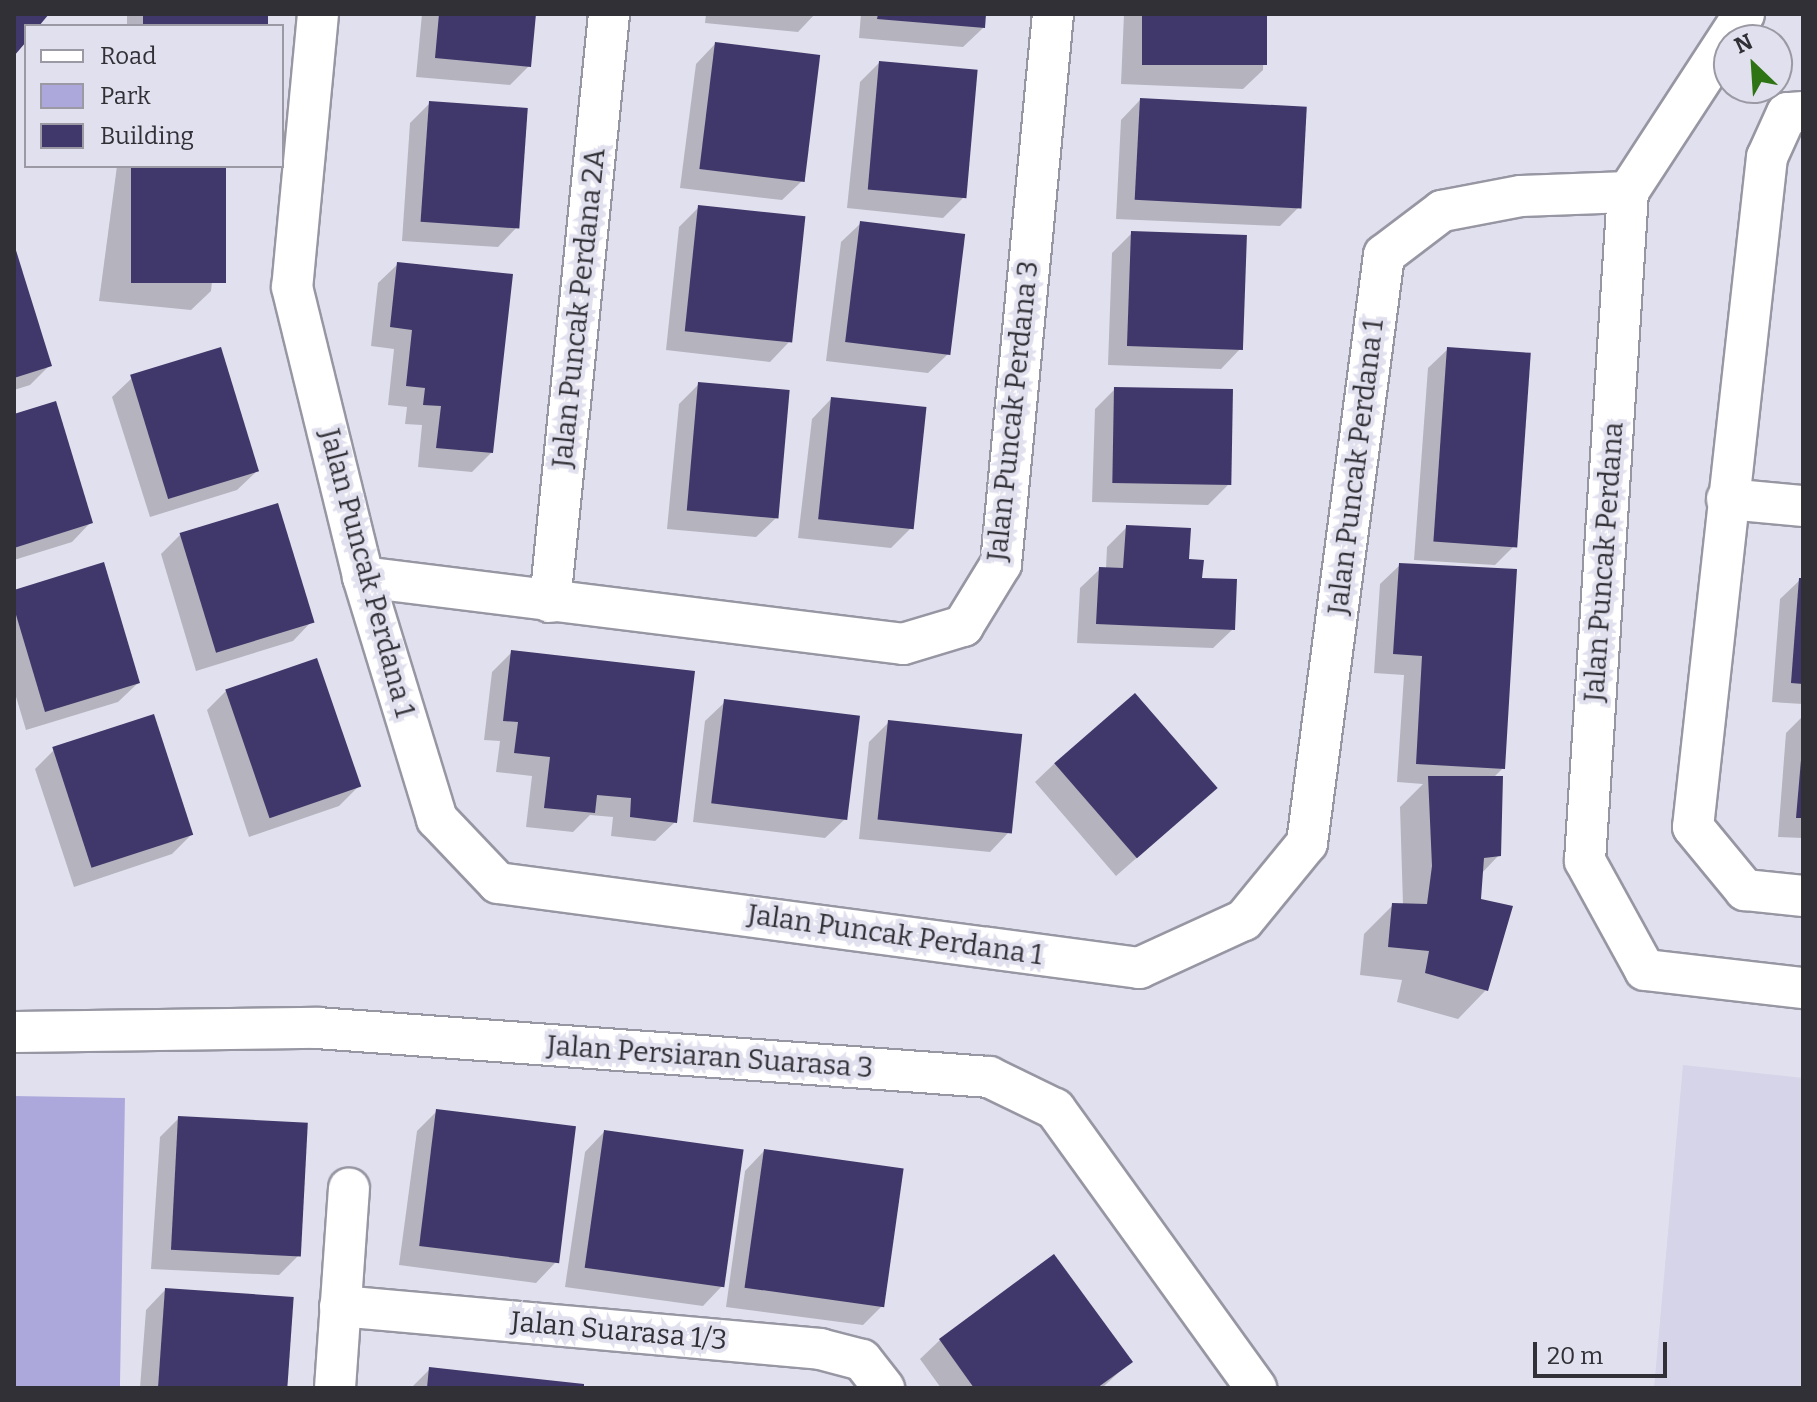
<!DOCTYPE html>
<style>
body{margin:0}
#map{position:relative;width:1817px;height:1402px;overflow:hidden;background:#e1e0ee;font-family:Bitter,serif}
div>[style]{position:absolute}
.built>*{inset:0;background:#d5d4e8}
.green>*{inset:0;background:#ada8dc;transform-origin:0 0}
.shadow>*{inset:0;background:#0003;transform-origin:0 0}
.building>*{inset:0;background:#40386a;transform-origin:0 0}
.roads{filter:drop-shadow(2px 0 #9796a3) drop-shadow(-2px 0 #9796a3) drop-shadow(0 2px #9796a3) drop-shadow(0 -2px #9796a3)}
.street>*{height:40px;margin:-20px;padding:0 20px;transform-origin:20px;border-radius:20px;background:#fff}
span{translate:-50% -50%;white-space:nowrap;text-align:center;line-height:1.15;-webkit-text-stroke:8px #e1e0ee;paint-order:stroke}
.street-label{font-size:28px;color:#313036}
.frame{position:absolute;inset:0;border:16px solid #313036;pointer-events:none}
.legend{position:absolute;left:24px;top:24px;width:260px;height:144px;box-sizing:border-box;background:#e1e0ee;border:2px solid #9b9aa4;margin:0;padding:10px 14px;list-style:none;font-size:24px;color:#313036}
.legend li{display:flex;align-items:center;gap:16px;height:40px}
.legend b{width:40px;border:2px solid #9b9aa4}
.north{position:absolute;left:1713px;top:24px;width:80px;height:80px;box-sizing:border-box;background:#e1e0ee;border:2px solid #9b9aa4;border-radius:50%;rotate:335deg;font-size:22px;font-weight:700;line-height:32px;text-align:center;color:#313036}
.north::after{content:'';display:block;margin:auto;width:28px;height:36px;background:#2f7414;clip-path:polygon(50% 0,100% 100%,50% 72%,0 100%)}
.scale{position:absolute;left:1533px;top:1342px;width:134px;height:36px;box-sizing:border-box;border:4px solid #313036;border-top:0;padding-left:10px;font-size:24px;line-height:28px;white-space:nowrap;color:#313036;-webkit-text-stroke:6px #e1e0ee;paint-order:stroke}
</style>
<div id="map">
<div class="built">
<i style="clip-path:polygon(1683px 1065px,1803px 1078px,1803px 1388px,1654px 1388px)"></i>
</div>
<div class="green">
<i style="left:14px;top:1096px;width:111px;height:292px;rotate:1deg"></i>
</div>
<div class="shadow">
<i style="left:127px;top:14px;width:138px;height:12px"></i>
<i style="clip-path:polygon(422px 14px,534px 14px,529px 66px,510px 85px,416px 77px)"></i>
<i style="clip-path:polygon(706px 14px,815px 14px,798px 32px,705px 23px)"></i>
<i style="clip-path:polygon(861px 14px,984px 14px,983px 28px,963px 47px,859px 38px)"></i>
<i style="clip-path:polygon(1124px 14px,1265px 14px,1263px 70px,1243px 89px,1121px 84px)"></i>
<i style="clip-path:polygon(715px 44px,802px 181px,782px 200px,680px 188px,696px 64px)"></i>
<i style="clip-path:polygon(879px 63px,963px 198px,943px 218px,847px 208px,860px 82px)"></i>
<i style="clip-path:polygon(1140px 100px,1299px 207px,1280px 226px,1116px 219px,1121px 120px)"></i>
<i style="clip-path:polygon(430px 103px,517px 227px,498px 247px,402px 241px,410px 123px)"></i>
<i style="clip-path:polygon(117px 166px,224px 166px,211px 291px,191px 310px,99px 301px)"></i>
<i style="clip-path:polygon(699px 207px,789px 342px,770px 362px,666px 350px,679px 227px)"></i>
<i style="clip-path:polygon(861px 223px,948px 354px,928px 373px,826px 361px,841px 242px)"></i>
<i style="clip-path:polygon(1132px 233px,1240px 349px,1221px 369px,1108px 365px,1112px 253px)"></i>
<i style="clip-path:polygon(14px 249px,50px 365px,30px 385px,14px 390px)"></i>
<i style="clip-path:polygon(398px 264px,492px 452px,472px 472px,418px 467px,422px 425px,405px 424px,407px 407px,388px 405px,394px 349px,371px 346px,378px 283px)"></i>
<i style="clip-path:polygon(1448px 349px,1514px 546px,1495px 565px,1414px 560px,1428px 368px)"></i>
<i style="clip-path:polygon(132px 378px,257px 471px,237px 490px,150px 517px,112px 397px)"></i>
<i style="clip-path:polygon(699px 384px,776px 518px,756px 537px,667px 529px,679px 404px)"></i>
<i style="clip-path:polygon(1115px 389px,1228px 485px,1208px 505px,1092px 502px,1095px 409px)"></i>
<i style="clip-path:polygon(831px 399px,910px 529px,891px 548px,798px 538px,812px 419px)"></i>
<i style="clip-path:polygon(14px 416px,91px 522px,72px 542px,14px 560px)"></i>
<i style="clip-path:polygon(1127px 527px,1200px 580px,1233px 629px,1213px 648px,1077px 643px,1080px 588px,1100px 569px,1106px 569px,1107px 547px)"></i>
<i style="clip-path:polygon(180px 535px,312px 621px,293px 641px,196px 671px,161px 554px)"></i>
<i style="clip-path:polygon(1400px 565px,1503px 768px,1493px 778px,1499px 855px,1481px 874px,1478px 900px,1486px 990px,1458px 1019px,1397px 1002px,1402px 980px,1360px 975px,1364px 934px,1393px 905px,1403px 905px,1400px 807px,1423px 784px,1397px 782px,1404px 675px,1374px 673px,1380px 584px)"></i>
<i style="clip-path:polygon(1800px 580px,1803px 580px,1803px 704px,1772px 702px,1780px 599px)"></i>
<i style="clip-path:polygon(14px 592px,138px 683px,118px 702px,26px 730px,14px 690px)"></i>
<i style="clip-path:polygon(512px 652px,675px 822px,655px 841px,611px 836px,613px 817px,590px 815px,573px 832px,526px 827px,532px 776px,496px 772px,500px 741px,484px 740px,492px 672px)"></i>
<i style="clip-path:polygon(226px 691px,359px 786px,339px 806px,249px 837px,207px 710px)"></i>
<i style="clip-path:polygon(725px 702px,845px 819px,825px 838px,693px 822px,705px 721px)"></i>
<i style="clip-path:polygon(1803px 716px,1803px 838px,1778px 837px,1786px 733px)"></i>
<i style="clip-path:polygon(889px 722px,1009px 832px,990px 852px,859px 839px,869px 742px)"></i>
<i style="clip-path:polygon(54px 750px,192px 834px,172px 854px,74px 887px,35px 769px)"></i>
<i style="clip-path:polygon(1055px 763px,1215px 789px,1116px 876px,1035px 782px)"></i>
<i style="clip-path:polygon(437px 1111px,555px 1263px,536px 1283px,399px 1265px,417px 1131px)"></i>
<i style="clip-path:polygon(179px 1118px,298px 1256px,279px 1275px,151px 1269px,160px 1137px)"></i>
<i style="clip-path:polygon(604px 1132px,722px 1286px,703px 1306px,565px 1287px,585px 1152px)"></i>
<i style="clip-path:polygon(764px 1151px,883px 1305px,863px 1325px,726px 1307px,745px 1171px)"></i>
<i style="clip-path:polygon(165px 1290px,286px 1388px,140px 1388px,146px 1310px)"></i>
<i style="clip-path:polygon(940px 1340px,1130px 1362px,1102px 1388px,941px 1388px,920px 1359px)"></i>
<i style="clip-path:polygon(430px 1369px,582px 1388px,411px 1388px)"></i>
</div>
<div class="building">
<i style="clip-path:polygon(14px 14px,49px 14px,39px 26px,26px 26px,26px 42px,14px 56px)"></i>
<i style="left:143px;top:14px;width:125px;height:12px"></i>
<i style="clip-path:polygon(439px 14px,536px 14px,531px 67px,435px 58px)"></i>
<i style="clip-path:polygon(878px 14px,986px 14px,985px 28px,877px 19px)"></i>
<i style="left:1142px;top:14px;width:125px;height:51px"></i>
<i style="left:715px;top:42px;width:106px;height:128px;rotate:7deg"></i>
<i style="left:879px;top:61px;width:99px;height:129px;rotate:5deg"></i>
<i style="left:1140px;top:98px;width:167px;height:102px;rotate:3deg"></i>
<i style="left:429px;top:101px;width:99px;height:121px;rotate:4deg"></i>
<i style="left:131px;top:166px;width:95px;height:117px"></i>
<i style="left:698px;top:205px;width:108px;height:127px;rotate:6deg"></i>
<i style="left:860px;top:221px;width:106px;height:122px;rotate:7deg"></i>
<i style="left:1131px;top:231px;width:116px;height:115px;rotate:2deg"></i>
<i style="clip-path:polygon(14px 244px,52px 366px,14px 378px)"></i>
<i style="clip-path:polygon(397px 262px,513px 274px,493px 453px,436px 448px,441px 406px,423px 405px,425px 388px,406px 386px,412px 330px,390px 327px)"></i>
<i style="left:221px;top:347px;width:130px;height:95px;rotate:73deg"></i>
<i style="left:1447px;top:347px;width:84px;height:195px;rotate:4deg"></i>
<i style="left:698px;top:382px;width:92px;height:129px;rotate:5deg"></i>
<i style="left:1114px;top:387px;width:119px;height:96px;rotate:1deg"></i>
<i style="left:831px;top:397px;width:96px;height:123px;rotate:6deg"></i>
<i style="clip-path:polygon(56px 401px,93px 523px,14px 548px,14px 414px)"></i>
<i style="left:278px;top:503px;width:125px;height:103px;rotate:73deg"></i>
<i style="clip-path:polygon(1126px 525px,1191px 528px,1189px 559px,1204px 560px,1202px 578px,1237px 579px,1235px 630px,1096px 624px,1099px 567px,1123px 568px)"></i>
<i style="clip-path:polygon(104px 562px,140px 683px,45px 712px,14px 608px,14px 590px)"></i>
<i style="clip-path:polygon(1399px 563px,1517px 569px,1505px 769px,1416px 764px,1422px 656px,1393px 654px)"></i>
<i style="clip-path:polygon(1799px 578px,1803px 578px,1803px 684px,1791px 683px)"></i>
<i style="clip-path:polygon(511px 650px,695px 671px,677px 823px,630px 817px,631px 798px,597px 795px,595px 813px,544px 808px,550px 757px,514px 753px,518px 722px,503px 721px)"></i>
<i style="left:317px;top:658px;width:136px;height:97px;rotate:71deg"></i>
<i style="left:1135px;top:693px;width:126px;height:107px;rotate:49deg"></i>
<i style="left:724px;top:699px;width:137px;height:105px;rotate:7deg"></i>
<i style="left:154px;top:714px;width:127px;height:107px;rotate:72deg"></i>
<i style="left:888px;top:720px;width:135px;height:100px;rotate:6deg"></i>
<i style="clip-path:polygon(1801px 760px,1803px 760px,1803px 818px,1796px 818px)"></i>
<i style="clip-path:polygon(1428px 776px,1503px 776px,1501px 856px,1484px 858px,1481px 899px,1513px 906px,1488px 991px,1425px 973px,1429px 951px,1388px 947px,1392px 903px,1427px 904px,1432px 866px)"></i>
<i style="left:436px;top:1109px;width:141px;height:138px;rotate:7deg"></i>
<i style="left:178px;top:1116px;width:130px;height:134px;rotate:3deg"></i>
<i style="left:604px;top:1130px;width:141px;height:139px;rotate:8deg"></i>
<i style="left:764px;top:1149px;width:141px;height:140px;rotate:8deg"></i>
<i style="clip-path:polygon(1054px 1254px,1133px 1362px,1097px 1388px,974px 1388px,939px 1339px)"></i>
<i style="left:165px;top:1288px;width:129px;height:100px;rotate:4deg"></i>
<i style="clip-path:polygon(429px 1367px,584px 1384px,584px 1388px,427px 1388px)"></i>
</div>
<div class="roads">
<div class="street">
<i style="left:318px;top:14px;width:274px;rotate:95.4deg"></i>
<i style="left:292px;top:287px;width:299px;rotate:76.2deg"></i>
<i style="left:363px;top:577px;width:253px;rotate:73deg"></i>
<i style="left:437px;top:819px;width:88px;rotate:46.4deg"></i>
<i style="left:498px;top:883px;width:647px;rotate:7.55deg"></i>
<i style="left:1139px;top:968px;width:115px;rotate:-24.6deg"></i>
<i style="left:1244px;top:920px;width:99px;rotate:-50.7deg"></i>
<i style="left:1307px;top:843px;width:593px;rotate:-82.54deg"></i>
<i style="left:1384px;top:255px;width:73px;rotate:-37.2deg"></i>
<i style="left:1442px;top:211px;width:80px;rotate:-10.8deg"></i>
<i style="left:1521px;top:196px;width:107px;rotate:-2.1deg"></i>
<i style="left:1744px;top:14px;width:212px;rotate:123.1deg"></i>
<i style="left:1628px;top:192px;width:670px;rotate:93.68deg"></i>
<i style="left:1585px;top:861px;width:124px;rotate:61.2deg"></i>
<i style="left:1645px;top:970px;width:159px;rotate:6.5deg"></i>
<i style="left:1803px;top:112px;width:16px;rotate:176deg"></i>
<i style="left:1787px;top:113px;width:48px;rotate:114.4deg"></i>
<i style="left:1767px;top:157px;width:674px;rotate:96.3deg"></i>
<i style="left:1693px;top:827px;width:82px;rotate:50.5deg"></i>
<i style="left:1745px;top:890px;width:58px;rotate:5.9deg"></i>
<i style="left:1727px;top:499px;width:76px;rotate:5.3deg"></i>
<i style="left:363px;top:577px;width:544px;rotate:7.07deg"></i>
<i style="left:903px;top:644px;width:63px;rotate:-16.7deg"></i>
<i style="left:963px;top:626px;width:73px;rotate:-58.5deg"></i>
<i style="left:1001px;top:564px;width:552px;rotate:-84.6deg"></i>
<i style="left:550px;top:602px;width:591px;rotate:-84.27deg"></i>
<i style="left:14px;top:1032px;width:303px;rotate:-0.8deg"></i>
<i style="left:317px;top:1028px;width:674px;rotate:4.17deg"></i>
<i style="left:989px;top:1077px;width:73px;rotate:25.9deg"></i>
<i style="left:1055px;top:1109px;width:344px;rotate:54.2deg"></i>
<i style="left:340px;top:1306px;width:482px;rotate:5.1deg"></i>
<i style="left:820px;top:1349px;width:43px;rotate:14.7deg"></i>
<i style="left:862px;top:1360px;width:36px;rotate:52deg"></i>
<i style="left:335px;top:1388px;width:200px;rotate:-86deg"></i>
</div>
</div>
<div class="street-label">
<span style="left:579px;top:308px;rotate:-84deg">Jalan Puncak Perdana 2A</span>
<span style="left:1013px;top:411px;rotate:-84deg">Jalan Puncak Perdana 3</span>
<span style="left:1356px;top:467px;rotate:-83deg">Jalan Puncak Perdana 1</span>
<span style="left:1604px;top:562px;rotate:-86deg">Jalan Puncak Perdana</span>
<span style="left:367px;top:573px;rotate:75deg">Jalan Puncak Perdana 1</span>
<span style="left:895px;top:935px;rotate:8deg">Jalan Puncak Perdana 1</span>
<span style="left:710px;top:1057px;rotate:4deg">Jalan Persiaran Suarasa 3</span>
<span style="left:619px;top:1331px;rotate:5deg">Jalan Suarasa 1/3</span>
</div>
<div class="frame"></div>
<ul class="legend">
<li><b style="height:10px;background:#fff"></b>Road</li>
<li><b style="height:22px;background:#ada8dc"></b>Park</li>
<li><b style="height:22px;background:#40386a"></b>Building</li>
</ul>
<div class="north">N</div>
<div class="scale">20 m</div>
</div>
